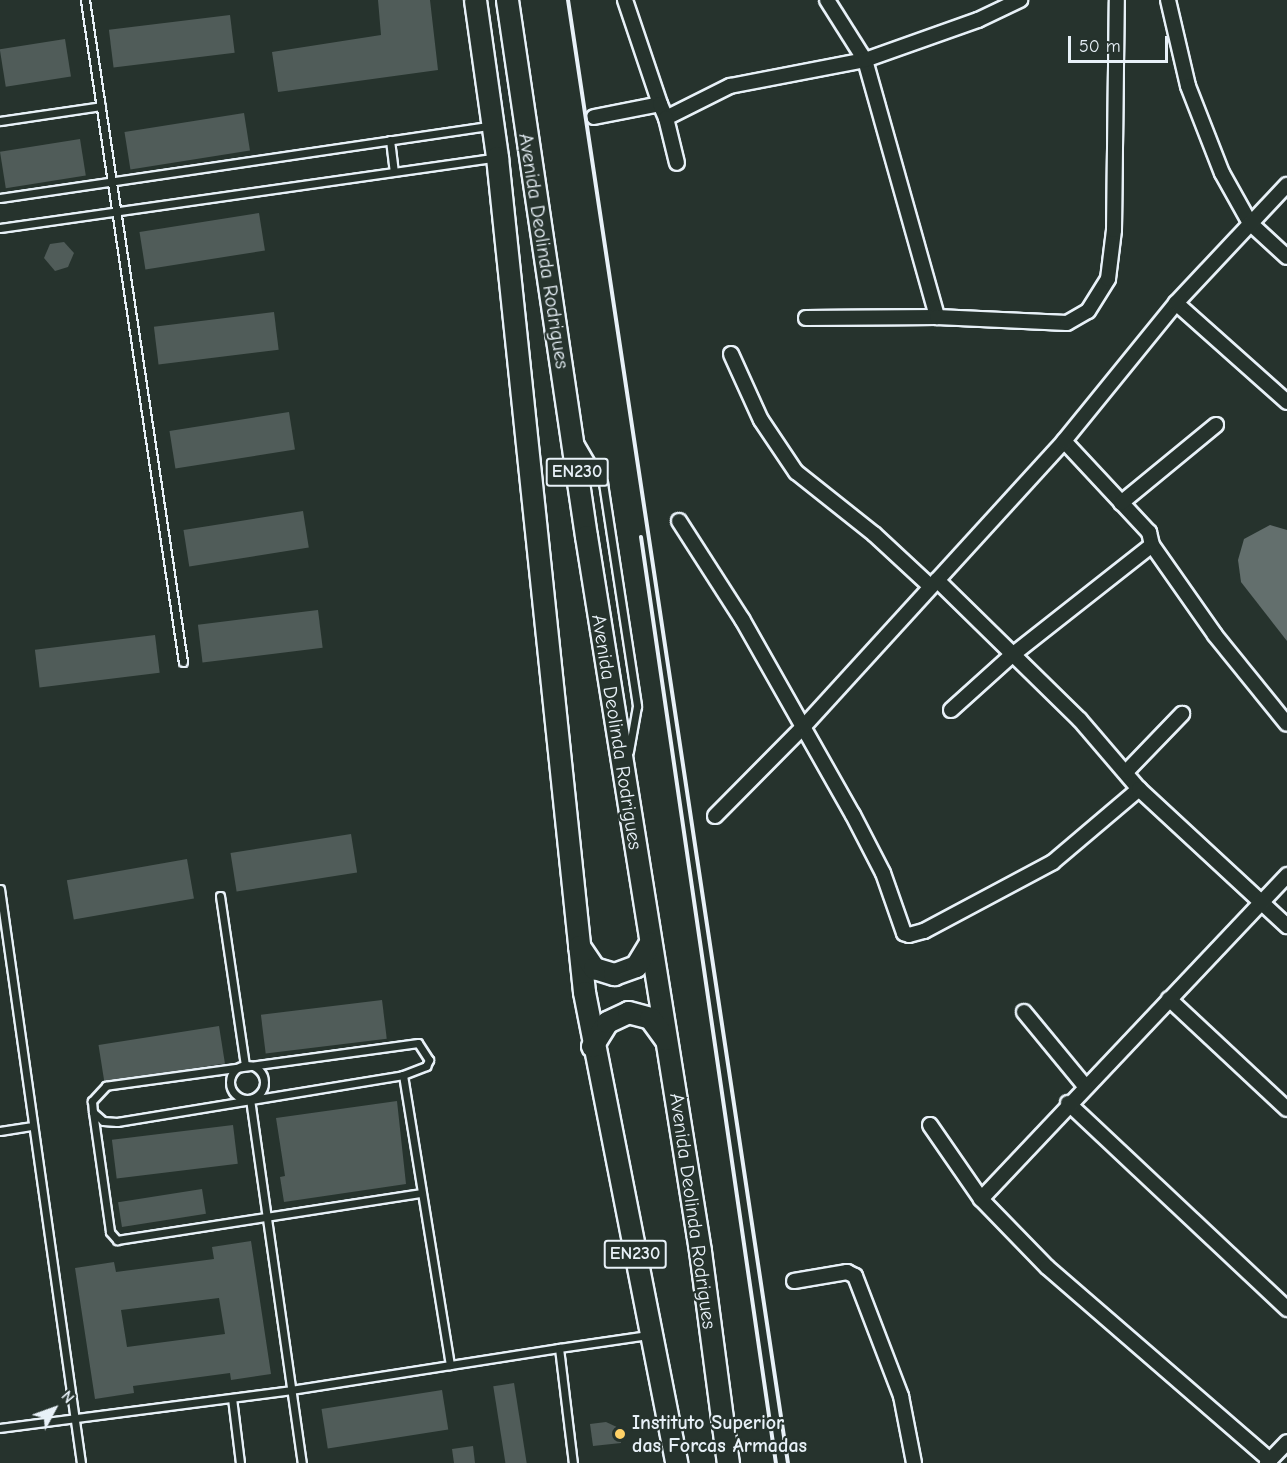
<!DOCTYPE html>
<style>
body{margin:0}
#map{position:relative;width:1287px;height:1463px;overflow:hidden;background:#26332d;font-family:"Comic Neue",sans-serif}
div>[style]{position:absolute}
.water>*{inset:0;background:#636f6d}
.building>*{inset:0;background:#505c59;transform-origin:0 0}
.roads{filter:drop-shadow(2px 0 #e8f1f8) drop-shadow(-2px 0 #e8f1f8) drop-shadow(0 2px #e8f1f8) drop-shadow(0 -2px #e8f1f8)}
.service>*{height:7px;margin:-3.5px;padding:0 3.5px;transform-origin:3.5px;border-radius:3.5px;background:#26332d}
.service>.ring{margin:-3.5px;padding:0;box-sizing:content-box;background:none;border:7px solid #26332d;border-radius:50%}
.minor>*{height:14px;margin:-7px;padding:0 7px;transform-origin:7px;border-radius:7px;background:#26332d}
.trunk>*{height:21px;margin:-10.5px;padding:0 10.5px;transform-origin:10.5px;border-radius:10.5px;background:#26332d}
.rail>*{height:4px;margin:-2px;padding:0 2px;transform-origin:2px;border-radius:2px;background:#e8f1f8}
.dots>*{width:16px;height:16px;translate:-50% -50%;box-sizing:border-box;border:3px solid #26332d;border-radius:50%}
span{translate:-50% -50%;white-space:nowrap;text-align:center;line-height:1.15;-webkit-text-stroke:4.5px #26332d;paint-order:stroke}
.shield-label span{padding:2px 4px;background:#26332d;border:2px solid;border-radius:4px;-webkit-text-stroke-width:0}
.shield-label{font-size:18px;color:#e8f1f8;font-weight:700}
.street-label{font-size:20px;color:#e8f1f8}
.poi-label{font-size:20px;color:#e8f1f8;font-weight:700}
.left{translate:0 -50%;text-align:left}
.north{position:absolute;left:24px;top:1379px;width:60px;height:60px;-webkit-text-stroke:4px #26332d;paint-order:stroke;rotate:49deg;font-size:16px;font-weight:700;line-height:24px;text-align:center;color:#e8f1f8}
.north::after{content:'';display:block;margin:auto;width:21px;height:27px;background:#e8f1f8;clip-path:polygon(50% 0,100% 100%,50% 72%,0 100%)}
.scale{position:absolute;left:1068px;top:36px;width:100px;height:27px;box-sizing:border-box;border:3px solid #e8f1f8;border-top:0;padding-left:8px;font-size:18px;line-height:21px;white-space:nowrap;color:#e8f1f8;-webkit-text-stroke:4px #26332d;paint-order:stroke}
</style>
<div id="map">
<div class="water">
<i style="clip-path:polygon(1270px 525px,1287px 530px,1287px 641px,1241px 582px,1238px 560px,1244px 539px)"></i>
</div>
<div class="building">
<i style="clip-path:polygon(378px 0,430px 0,438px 70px,278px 92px,272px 52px,381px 35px)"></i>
<i style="left:230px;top:15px;width:38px;height:122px;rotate:83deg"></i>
<i style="left:65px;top:39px;width:38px;height:66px;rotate:81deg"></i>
<i style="left:244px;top:113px;width:38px;height:121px;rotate:81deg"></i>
<i style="left:80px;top:139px;width:37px;height:81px;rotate:81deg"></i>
<i style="left:259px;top:213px;width:38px;height:121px;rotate:81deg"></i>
<i style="clip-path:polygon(64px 242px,74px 253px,68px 267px,55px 271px,44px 258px,50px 244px)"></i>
<i style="left:274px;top:312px;width:38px;height:121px;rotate:83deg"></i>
<i style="left:289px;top:412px;width:38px;height:121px;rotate:81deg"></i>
<i style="left:303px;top:511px;width:37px;height:121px;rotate:81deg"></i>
<i style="left:318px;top:610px;width:38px;height:121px;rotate:83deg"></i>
<i style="left:155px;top:635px;width:38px;height:121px;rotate:83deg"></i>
<i style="left:351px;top:834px;width:39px;height:122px;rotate:81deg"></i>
<i style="left:187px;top:859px;width:40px;height:122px;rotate:80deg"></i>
<i style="left:382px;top:1000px;width:39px;height:122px;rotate:83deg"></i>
<i style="left:219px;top:1026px;width:38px;height:122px;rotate:81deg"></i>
<i style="clip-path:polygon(397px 1101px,406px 1184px,284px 1202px,280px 1177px,285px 1176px,276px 1118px)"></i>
<i style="left:233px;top:1125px;width:39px;height:122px;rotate:83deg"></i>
<i style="left:202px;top:1189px;width:25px;height:85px;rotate:81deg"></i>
<i style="clip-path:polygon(evenodd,251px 1241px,271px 1374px,231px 1380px,230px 1373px,133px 1386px,134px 1393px,95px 1399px,75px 1268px,114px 1262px,116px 1272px,214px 1259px,212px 1247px,251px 1241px,219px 1298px,225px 1334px,127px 1347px,121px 1310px,219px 1298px)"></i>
<i style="left:514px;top:1383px;width:81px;height:21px;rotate:81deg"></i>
<i style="left:442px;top:1390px;width:40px;height:122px;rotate:81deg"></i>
<i style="clip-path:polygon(606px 1422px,619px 1428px,621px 1443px,593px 1446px,590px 1424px)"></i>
<i style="clip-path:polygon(473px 1446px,475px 1463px,454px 1463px,452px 1449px)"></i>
</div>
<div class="roads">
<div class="service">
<i style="left:85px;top:0;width:669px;rotate:81.58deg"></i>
<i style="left:0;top:121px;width:102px;rotate:-8.4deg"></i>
<i style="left:390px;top:140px;width:31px;rotate:83deg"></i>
<i style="left:0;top:198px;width:495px;rotate:-8.4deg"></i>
<i style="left:0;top:228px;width:499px;rotate:-8.1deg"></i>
<i style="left:579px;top:442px;width:48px;rotate:59.7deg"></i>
<i style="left:603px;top:483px;width:226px;rotate:81.3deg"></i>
<i style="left:637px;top:706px;width:46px;rotate:100.1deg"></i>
<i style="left:0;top:889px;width:580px;rotate:81.97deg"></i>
<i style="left:220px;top:896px;width:171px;rotate:81.6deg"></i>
<i class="ring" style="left:230px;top:1065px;width:27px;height:27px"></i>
<i style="left:403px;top:1075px;width:294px;rotate:80.8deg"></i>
<i style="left:250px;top:1099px;width:368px;rotate:81.9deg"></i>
<i style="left:93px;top:1112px;width:13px;rotate:42deg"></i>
<i style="left:103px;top:1121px;width:14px;rotate:4deg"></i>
<i style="left:117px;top:1122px;width:290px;rotate:-9.3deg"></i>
<i style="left:403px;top:1075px;width:25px;rotate:-21deg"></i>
<i style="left:426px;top:1066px;width:7px;rotate:-63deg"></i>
<i style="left:429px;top:1060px;width:20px;rotate:-123deg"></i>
<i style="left:418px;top:1043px;width:315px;rotate:172.2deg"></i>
<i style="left:106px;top:1086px;width:21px;rotate:133deg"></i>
<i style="left:92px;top:1101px;width:11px;rotate:85deg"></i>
<i style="left:93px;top:1112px;width:121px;rotate:81.9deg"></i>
<i style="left:110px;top:1232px;width:11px;rotate:49deg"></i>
<i style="left:117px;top:1240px;width:308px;rotate:-8.8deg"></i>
<i style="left:0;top:1131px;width:33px;rotate:-9deg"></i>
<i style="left:559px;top:1348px;width:90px;rotate:-8.3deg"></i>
<i style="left:232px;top:1398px;width:65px;rotate:83deg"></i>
<i style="left:0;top:1428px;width:293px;rotate:-7.4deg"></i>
<i style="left:291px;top:1390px;width:271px;rotate:-8.9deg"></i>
<i style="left:559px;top:1348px;width:116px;rotate:83.1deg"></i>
</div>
<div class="minor">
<i style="left:625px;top:0;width:110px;rotate:71.4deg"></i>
<i style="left:827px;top:0;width:71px;rotate:57.7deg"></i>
<i style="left:865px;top:60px;width:267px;rotate:74.3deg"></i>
<i style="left:1168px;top:0;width:88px;rotate:76.9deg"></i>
<i style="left:1188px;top:86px;width:93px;rotate:68.7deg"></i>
<i style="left:1222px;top:173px;width:57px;rotate:60.8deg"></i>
<i style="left:1250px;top:223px;width:50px;rotate:42.6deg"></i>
<i style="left:594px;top:117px;width:67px;rotate:-11.1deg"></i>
<i style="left:660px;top:104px;width:15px;rotate:67deg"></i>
<i style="left:666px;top:118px;width:72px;rotate:-26.6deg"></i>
<i style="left:730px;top:86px;width:137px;rotate:-10.9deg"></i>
<i style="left:865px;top:60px;width:120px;rotate:-19.5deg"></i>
<i style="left:978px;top:20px;width:47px;rotate:-25.5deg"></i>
<i style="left:666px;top:118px;width:46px;rotate:76.3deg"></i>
<i style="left:1176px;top:303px;width:149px;rotate:41.7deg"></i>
<i style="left:806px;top:318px;width:131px;rotate:-0.4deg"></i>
<i style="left:937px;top:317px;width:130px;rotate:2.6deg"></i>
<i style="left:1067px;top:323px;width:24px;rotate:-30deg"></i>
<i style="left:1088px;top:311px;width:38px;rotate:-58deg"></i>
<i style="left:1108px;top:279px;width:49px;rotate:-83deg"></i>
<i style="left:1114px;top:230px;width:230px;rotate:-89.3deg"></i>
<i style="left:731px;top:354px;width:72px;rotate:65.6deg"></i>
<i style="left:761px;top:420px;width:63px;rotate:56.1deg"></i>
<i style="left:796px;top:472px;width:100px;rotate:38.5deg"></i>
<i style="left:874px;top:534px;width:76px;rotate:42.9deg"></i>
<i style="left:1064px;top:441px;width:125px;rotate:47deg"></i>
<i style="left:1149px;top:532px;width:13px;rotate:77deg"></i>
<i style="left:1152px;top:545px;width:110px;rotate:55deg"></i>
<i style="left:1215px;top:635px;width:114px;rotate:51deg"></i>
<i style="left:1121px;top:503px;width:123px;rotate:-39.4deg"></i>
<i style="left:679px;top:521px;width:117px;rotate:57.3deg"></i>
<i style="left:742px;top:619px;width:225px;rotate:60.5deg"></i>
<i style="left:853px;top:815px;width:65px;rotate:62.7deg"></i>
<i style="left:883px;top:873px;width:64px;rotate:70.7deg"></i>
<i style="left:904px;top:933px;width:5px;rotate:22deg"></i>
<i style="left:909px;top:935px;width:16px;rotate:-15deg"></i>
<i style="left:924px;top:931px;width:146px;rotate:-28.1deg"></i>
<i style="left:1053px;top:862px;width:113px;rotate:-40.3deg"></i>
<i style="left:937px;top:580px;width:200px;rotate:44.4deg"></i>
<i style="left:1080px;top:720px;width:91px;rotate:49.5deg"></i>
<i style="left:1139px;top:789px;width:202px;rotate:42.8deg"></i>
<i style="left:951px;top:710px;width:81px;rotate:-42deg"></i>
<i style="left:1011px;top:656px;width:179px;rotate:-38.2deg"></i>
<i style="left:1126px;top:772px;width:81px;rotate:-46deg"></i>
<i style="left:715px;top:816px;width:127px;rotate:-45.3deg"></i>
<i style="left:804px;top:726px;width:386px;rotate:-47.6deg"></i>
<i style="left:1064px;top:441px;width:178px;rotate:-50.9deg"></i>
<i style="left:1176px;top:303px;width:162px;rotate:-46.8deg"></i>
<i style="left:1169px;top:999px;width:161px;rotate:43deg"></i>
<i style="left:1024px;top:1012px;width:96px;rotate:50.5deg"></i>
<i style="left:1068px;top:1103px;width:301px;rotate:43.2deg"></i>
<i style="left:930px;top:1125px;width:90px;rotate:55.4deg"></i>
<i style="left:981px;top:1199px;width:95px;rotate:45.9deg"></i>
<i style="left:1047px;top:1267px;width:295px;rotate:40.9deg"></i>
<i style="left:981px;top:1199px;width:446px;rotate:-46.6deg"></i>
<i style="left:794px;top:1281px;width:54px;rotate:-9.6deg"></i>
<i style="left:847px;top:1272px;width:9px;rotate:27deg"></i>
<i style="left:855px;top:1276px;width:129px;rotate:69deg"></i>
<i style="left:901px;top:1396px;width:68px;rotate:79deg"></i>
<i style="left:1267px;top:1463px;width:29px;rotate:-46deg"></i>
</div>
<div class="trunk">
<i style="left:475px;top:0;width:159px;rotate:82deg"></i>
<i style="left:497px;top:157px;width:840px;rotate:84.05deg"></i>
<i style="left:584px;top:992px;width:480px;rotate:78.9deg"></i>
<i style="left:507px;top:0;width:542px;rotate:81.62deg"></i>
<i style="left:586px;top:536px;width:724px;rotate:80.94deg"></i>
<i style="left:700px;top:1251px;width:214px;rotate:82.5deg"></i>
<i style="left:579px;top:946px;width:27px;rotate:56deg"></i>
<i style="left:594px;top:968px;width:21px;rotate:17deg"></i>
<i style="left:614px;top:974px;width:23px;rotate:-20deg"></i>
<i style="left:636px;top:966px;width:27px;rotate:-59deg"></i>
<i style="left:592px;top:1046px;width:28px;rotate:-58deg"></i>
<i style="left:607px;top:1022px;width:23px;rotate:-25deg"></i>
<i style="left:628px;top:1012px;width:23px;rotate:15deg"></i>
<i style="left:650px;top:1018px;width:26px;rotate:54deg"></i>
</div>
</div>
<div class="rail">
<i style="left:568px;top:0;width:1479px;rotate:81.45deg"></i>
<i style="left:641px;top:537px;width:936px;rotate:81.71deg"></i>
</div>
<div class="dots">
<i style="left:620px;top:1434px;background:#ffd166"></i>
</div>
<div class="shield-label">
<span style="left:577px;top:472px">EN230</span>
<span style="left:635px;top:1254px">EN230</span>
</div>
<div class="street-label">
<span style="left:544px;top:251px;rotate:81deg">Avenida Deolinda Rodrigues</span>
<span style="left:617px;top:732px;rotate:81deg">Avenida Deolinda Rodrigues</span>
<span style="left:693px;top:1211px;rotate:82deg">Avenida Deolinda Rodrigues</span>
</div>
<div class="poi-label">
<span class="left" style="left:632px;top:1434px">Instituto Superior<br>das Forcas Armadas</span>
</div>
<div class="north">N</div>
<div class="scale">50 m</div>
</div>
